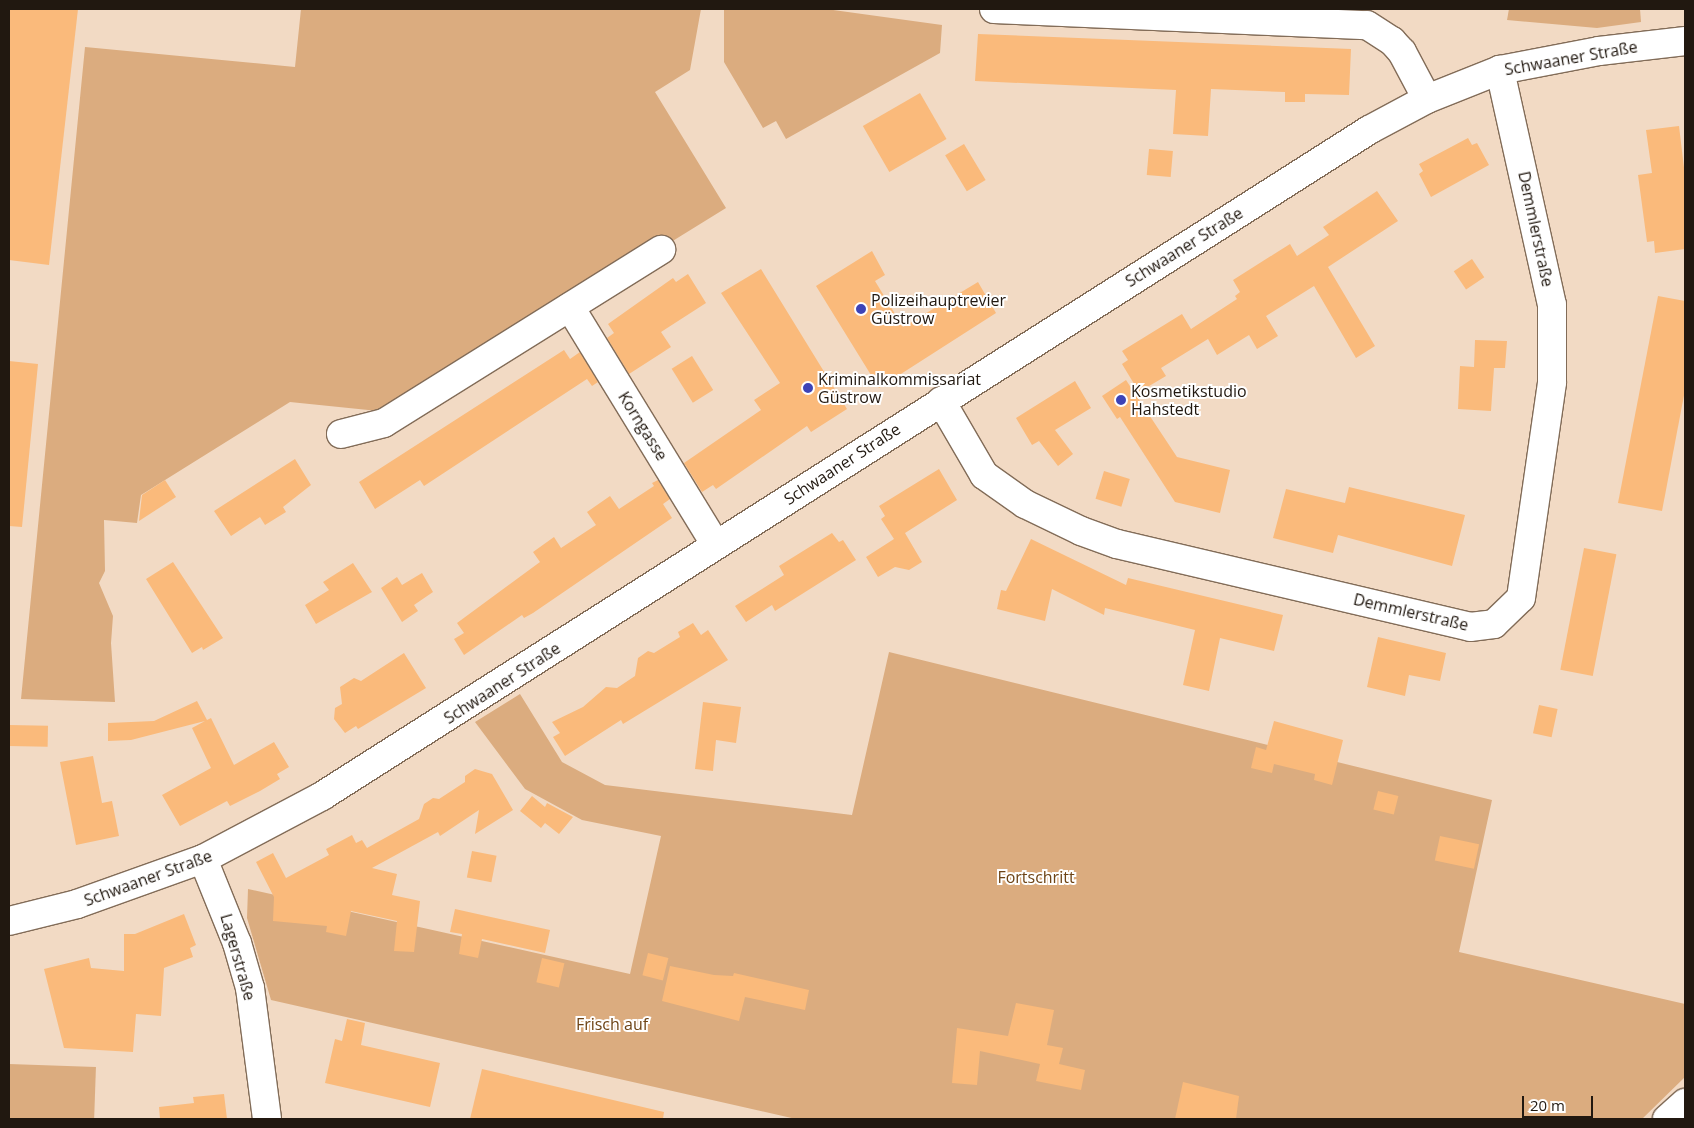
<!DOCTYPE html>
<meta charset="utf-8">
<style>
body{margin:0}
#map{position:relative;width:1694px;height:1128px;overflow:hidden;background:#f2dac4;font-family:"Open Sans",sans-serif}
div>[style]{position:absolute}
.green>*{inset:0;background:#dbac7f;transform-origin:0 0}
.building>*{inset:0;background:#faba7b;transform-origin:0 0}
.roads{filter:drop-shadow(1px 0 #826c58) drop-shadow(-1px 0 #826c58) drop-shadow(0 1px #826c58) drop-shadow(0 -1px #826c58)}
.minor>*{height:28px;margin:-14px;padding:0 14px;transform-origin:14px;border-radius:14px;background:#fff}
.major>*{height:28px;margin:-14px;padding:0 14px;transform-origin:14px;border-radius:14px;background:#fff}
.dots>*{width:14px;height:14px;translate:-50% -50%;box-sizing:border-box;border:2px solid #fff;border-radius:50%}
span{translate:-50% -50%;white-space:nowrap;text-align:center;line-height:1.15;-webkit-text-stroke:4px #fff;paint-order:stroke}
.street-label{font-size:16px;color:#211810}
.poi-label{font-size:16px;color:#211810}
.left{translate:0 -50%;text-align:left}
.park-label{font-size:16px;color:#6d4315}
.frame{position:absolute;inset:0;border:10px solid #211810;pointer-events:none}
.scale{position:absolute;left:1522px;top:1096px;width:71px;height:22px;box-sizing:border-box;border:2px solid #211810;border-top:0;padding-left:6px;font-size:15px;line-height:18px;white-space:nowrap;color:#211810;-webkit-text-stroke:4px #fff;paint-order:stroke}
</style>
<div id="map">
<div class="green">
<i style="clip-path:polygon(301px 9px,701px 9px,690px 70px,655px 92px,726px 208px,671px 242px,667px 236px,378px 411px,290px 402px,141px 495px,137px 523px,104px 520px,105px 571px,99px 583px,113px 616px,111px 643px,115px 702px,21px 699px,85px 47px,295px 67px)"></i>
<i style="clip-path:polygon(724px 9px,826px 9px,942px 25px,940px 53px,786px 139px,776px 121px,763px 128px,724px 62px)"></i>
<i style="clip-path:polygon(1509px 9px,1640px 9px,1641px 22px,1597px 28px,1507px 20px)"></i>
<i style="clip-path:polygon(889px 652px,1492px 800px,1459px 952px,1685px 1004px,1685px 1077px,1642px 1119px,796px 1119px,271px 1000px,247px 918px,248px 889px,630px 974px,661px 836px,582px 820px,525px 789px,475px 722px,520px 694px,562px 762px,605px 785px,852px 815px)"></i>
<i style="left:9px;top:1064px;width:87px;height:55px;rotate:2deg"></i>
</div>
<div class="building">
<i style="clip-path:polygon(9px 9px,78px 9px,49px 265px,9px 260px)"></i>
<i style="clip-path:polygon(978px 34px,1351px 49px,1349px 95px,1305px 94px,1305px 102px,1285px 102px,1285px 92px,1211px 89px,1208px 136px,1173px 134px,1176px 90px,975px 81px)"></i>
<i style="left:920px;top:93px;width:53px;height:66px;rotate:60deg"></i>
<i style="clip-path:polygon(1679px 126px,1685px 176px,1685px 249px,1655px 253px,1654px 241px,1647px 242px,1638px 175px,1652px 173px,1646px 130px)"></i>
<i style="clip-path:polygon(1468px 138px,1472px 145px,1477px 143px,1489px 165px,1431px 197px,1419px 174px,1423px 171px,1419px 164px)"></i>
<i style="left:964px;top:144px;width:42px;height:22px;rotate:59deg"></i>
<i style="left:1149px;top:149px;width:24px;height:26px;rotate:5deg"></i>
<i style="clip-path:polygon(1377px 191px,1398px 221px,1328px 267px,1375px 346px,1356px 358px,1314px 286px,1266px 316px,1278px 336px,1257px 349px,1249px 335px,1217px 355px,1208px 339px,1161px 368px,1166px 376px,1139px 392px,1122px 364px,1128px 360px,1122px 351px,1182px 314px,1191px 329px,1237px 299px,1235px 296px,1240px 292px,1233px 280px,1290px 244px,1297px 256px,1329px 235px,1323px 227px)"></i>
<i style="clip-path:polygon(872px 251px,885px 275px,875px 281px,903px 327px,978px 282px,996px 313px,879px 388px,816px 286px)"></i>
<i style="left:1472px;top:259px;width:22px;height:22px;rotate:56deg"></i>
<i style="clip-path:polygon(761px 269px,847px 409px,811px 432px,807px 426px,716px 489px,713px 485px,702px 492px,684px 463px,761px 410px,754px 400px,780px 383px,721px 293px)"></i>
<i style="clip-path:polygon(688px 274px,706px 303px,661px 332px,671px 347px,629px 374px,607px 338px,614px 333px,608px 324px,673px 278px,676px 282px)"></i>
<i style="clip-path:polygon(1658px 296px,1685px 301px,1685px 390px,1662px 511px,1618px 503px)"></i>
<i style="clip-path:polygon(1475px 340px,1507px 341px,1505px 368px,1494px 368px,1491px 411px,1458px 409px,1460px 366px,1474px 367px)"></i>
<i style="clip-path:polygon(564px 350px,570px 359px,580px 352px,598px 382px,592px 386px,587px 379px,424px 486px,420px 480px,375px 509px,359px 482px)"></i>
<i style="left:692px;top:356px;width:40px;height:24px;rotate:58deg"></i>
<i style="clip-path:polygon(9px 361px,38px 364px,22px 527px,9px 526px)"></i>
<i style="clip-path:polygon(1126px 380px,1177px 457px,1230px 470px,1220px 513px,1175px 502px,1120px 417px,1117px 419px,1102px 396px)"></i>
<i style="clip-path:polygon(1075px 381px,1091px 408px,1055px 430px,1073px 454px,1058px 466px,1039px 441px,1032px 445px,1016px 418px)"></i>
<i style="clip-path:polygon(295px 459px,311px 485px,283px 507px,286px 512px,265px 525px,260px 517px,231px 536px,214px 511px)"></i>
<i style="clip-path:polygon(939px 469px,957px 500px,905px 533px,922px 562px,909px 570px,895px 567px,878px 577px,866px 557px,894px 539px,881px 519px,885px 516px,879px 506px)"></i>
<i style="left:1104px;top:471px;width:27px;height:29px;rotate:17deg"></i>
<i style="clip-path:polygon(165px 480px,176px 497px,139px 521px,142px 495px)"></i>
<i style="clip-path:polygon(658px 480px,670px 499px,663px 504px,672px 518px,533px 613px,524px 618px,522px 615px,464px 655px,454px 639px,464px 633px,457px 623px,540px 562px,533px 552px,554px 537px,561px 548px,596px 525px,587px 512px,610px 496px,619px 509px,654px 486px,652px 483px)"></i>
<i style="clip-path:polygon(1349px 487px,1465px 515px,1452px 566px,1338px 535px,1333px 553px,1273px 538px,1286px 489px,1345px 503px)"></i>
<i style="clip-path:polygon(832px 533px,839px 542px,843px 540px,856px 560px,775px 611px,772px 605px,746px 622px,735px 606px,784px 575px,779px 566px)"></i>
<i style="clip-path:polygon(1031px 539px,1126px 585px,1128px 578px,1283px 615px,1274px 651px,1220px 638px,1209px 691px,1183px 685px,1195px 630px,1105px 608px,1104px 615px,1052px 589px,1045px 621px,997px 609px,1001px 590px,1006px 591px)"></i>
<i style="left:1584px;top:548px;width:33px;height:124px;rotate:11deg"></i>
<i style="clip-path:polygon(173px 562px,223px 638px,203px 650px,202px 647px,192px 653px,146px 579px)"></i>
<i style="clip-path:polygon(353px 563px,372px 592px,316px 624px,305px 605px,329px 590px,323px 582px)"></i>
<i style="clip-path:polygon(422px 573px,433px 592px,414px 605px,418px 611px,402px 622px,381px 588px,397px 577px,402px 585px)"></i>
<i style="clip-path:polygon(693px 623px,701px 635px,708px 630px,728px 660px,623px 724px,621px 720px,565px 756px,553px 737px,560px 733px,552px 722px,583px 707px,606px 687px,617px 688px,635px 676px,638px 658px,648px 651px,654px 653px,680px 637px,678px 632px)"></i>
<i style="clip-path:polygon(1378px 637px,1446px 653px,1440px 681px,1409px 675px,1405px 696px,1367px 687px)"></i>
<i style="clip-path:polygon(404px 653px,426px 688px,358px 729px,356px 726px,345px 733px,334px 719px,335px 708px,342px 704px,340px 687px,354px 678px,361px 681px)"></i>
<i style="clip-path:polygon(197px 701px,207px 720px,211px 718px,234px 765px,274px 742px,289px 767px,277px 774px,280px 779px,260px 791px,230px 806px,227px 801px,180px 826px,162px 795px,211px 768px,192px 728px,205px 721px,131px 740px,108px 741px,108px 723px,154px 721px)"></i>
<i style="clip-path:polygon(703px 702px,741px 707px,736px 743px,716px 740px,713px 771px,695px 769px)"></i>
<i style="left:1539px;top:705px;width:19px;height:29px;rotate:12deg"></i>
<i style="clip-path:polygon(1274px 721px,1343px 740px,1332px 785px,1314px 780px,1315px 774px,1274px 764px,1272px 773px,1251px 768px,1256px 747px,1266px 750px)"></i>
<i style="left:9px;top:725px;width:39px;height:21px;rotate:1deg"></i>
<i style="clip-path:polygon(93px 756px,102px 803px,112px 801px,119px 836px,76px 845px,60px 762px)"></i>
<i style="clip-path:polygon(475px 769px,492px 774px,513px 810px,475px 834px,479px 810px,440px 836px,438px 832px,372px 868px,397px 874px,392px 895px,420px 901px,414px 952px,394px 951px,397px 921px,351px 911px,346px 936px,326px 932px,327px 926px,273px 921px,274px 897px,256px 862px,273px 853px,286px 878px,329px 855px,326px 849px,352px 835px,356px 843px,362px 840px,367px 848px,419px 819px,424px 804px,433px 798px,439px 799px,465px 782px,465px 776px)"></i>
<i style="left:1378px;top:791px;width:21px;height:19px;rotate:14deg"></i>
<i style="clip-path:polygon(532px 796px,545px 807px,547px 803px,573px 817px,559px 834px,545px 823px,541px 828px,520px 811px)"></i>
<i style="left:1440px;top:836px;width:40px;height:25px;rotate:12deg"></i>
<i style="left:472px;top:851px;width:25px;height:27px;rotate:11deg"></i>
<i style="clip-path:polygon(455px 909px,550px 930px,545px 953px,482px 939px,478px 958px,459px 954px,462px 934px,450px 932px)"></i>
<i style="clip-path:polygon(184px 914px,196px 945px,190px 948px,193px 957px,164px 968px,161px 1016px,136px 1014px,133px 1052px,64px 1048px,44px 969px,89px 958px,91px 968px,124px 971px,124px 934px,135px 934px)"></i>
<i style="left:648px;top:953px;width:21px;height:23px;rotate:14deg"></i>
<i style="left:542px;top:958px;width:23px;height:25px;rotate:13deg"></i>
<i style="clip-path:polygon(670px 966px,714px 975px,733px 976px,734px 973px,809px 990px,805px 1010px,745px 997px,739px 1021px,662px 1001px)"></i>
<i style="clip-path:polygon(1016px 1003px,1054px 1010px,1047px 1045px,1063px 1048px,1059px 1064px,1085px 1070px,1081px 1090px,1036px 1081px,1040px 1064px,980px 1051px,977px 1085px,952px 1083px,957px 1028px,1008px 1036px)"></i>
<i style="clip-path:polygon(347px 1019px,365px 1023px,361px 1045px,440px 1063px,430px 1107px,325px 1083px,335px 1039px,342px 1041px)"></i>
<i style="clip-path:polygon(482px 1069px,664px 1112px,663px 1119px,470px 1119px)"></i>
<i style="clip-path:polygon(1183px 1082px,1239px 1096px,1236px 1119px,1175px 1119px)"></i>
<i style="clip-path:polygon(224px 1094px,227px 1119px,160px 1119px,159px 1107px,194px 1103px,193px 1097px)"></i>
</div>
<div class="roads">
<div class="minor">
<i style="left:994px;top:9px;width:373px;rotate:2.5deg"></i>
<i style="left:1367px;top:25px;width:30px;rotate:33deg"></i>
<i style="left:1392px;top:41px;width:15px;rotate:48deg"></i>
<i style="left:1402px;top:52px;width:53px;rotate:62deg"></i>
<i style="left:570px;top:307px;width:279px;rotate:58.5deg"></i>
<i style="left:941px;top:401px;width:86px;rotate:59.8deg"></i>
<i style="left:984px;top:475px;width:50px;rotate:35.3deg"></i>
<i style="left:1025px;top:504px;width:62px;rotate:25.7deg"></i>
<i style="left:1081px;top:531px;width:38px;rotate:20deg"></i>
<i style="left:1117px;top:544px;width:363px;rotate:13.2deg"></i>
<i style="left:1470px;top:627px;width:24px;rotate:-7deg"></i>
<i style="left:1494px;top:624px;width:37px;rotate:-44deg"></i>
<i style="left:1521px;top:598px;width:218px;rotate:-81.8deg"></i>
<i style="left:1552px;top:382px;width:77px;rotate:-90deg"></i>
<i style="left:1552px;top:305px;width:241px;rotate:-102.5deg"></i>
<i style="left:341px;top:434px;width:44px;rotate:-14.3deg"></i>
<i style="left:384px;top:423px;width:327px;rotate:-32deg"></i>
<i style="left:203px;top:859px;width:91px;rotate:68deg"></i>
<i style="left:237px;top:943px;width:47px;rotate:73.9deg"></i>
<i style="left:250px;top:988px;width:132px;rotate:82.6deg"></i>
<i style="left:1667px;top:1119px;width:24px;rotate:-42deg"></i>
</div>
<div class="major">
<i style="left:9px;top:921px;width:70px;rotate:-14deg"></i>
<i style="left:77px;top:904px;width:134px;rotate:-19.7deg"></i>
<i style="left:203px;top:859px;width:135px;rotate:-27.9deg"></i>
<i style="left:322px;top:796px;width:1241px;rotate:-32.46deg"></i>
<i style="left:1369px;top:130px;width:66px;rotate:-28.1deg"></i>
<i style="left:1427px;top:99px;width:79px;rotate:-21.7deg"></i>
<i style="left:1500px;top:70px;width:101px;rotate:-10.9deg"></i>
<i style="left:1599px;top:51px;width:87px;rotate:-6.6deg"></i>
</div>
</div>
<div class="dots">
<i style="left:861px;top:309px;background:#3d43b7"></i>
<i style="left:808px;top:388px;background:#3d43b7"></i>
<i style="left:1121px;top:400px;background:#3d43b7"></i>
</div>
<div class="street-label">
<span style="left:1571px;top:58px;rotate:-10deg">Schwaaner Straße</span>
<span style="left:1536px;top:229px;rotate:78deg">Demmlerstraße</span>
<span style="left:1184px;top:247px;rotate:-32deg">Schwaaner Straße</span>
<span style="left:643px;top:426px;rotate:58deg">Korngasse</span>
<span style="left:842px;top:464px;rotate:-33deg">Schwaaner Straße</span>
<span style="left:1411px;top:612px;rotate:13deg">Demmlerstraße</span>
<span style="left:502px;top:683px;rotate:-33deg">Schwaaner Straße</span>
<span style="left:148px;top:878px;rotate:-20deg">Schwaaner Straße</span>
<span style="left:238px;top:957px;rotate:74deg">Lagerstraße</span>
</div>
<div class="poi-label">
<span class="left" style="left:871px;top:309px">Polizeihauptrevier<br>Güstrow</span>
<span class="left" style="left:818px;top:388px">Kriminalkommissariat<br>Güstrow</span>
<span class="left" style="left:1131px;top:400px">Kosmetikstudio<br>Hahstedt</span>
</div>
<div class="park-label">
<span style="left:1036px;top:877px">Fortschritt</span>
<span style="left:612px;top:1024px">Frisch auf</span>
</div>
<div class="frame"></div>
<div class="scale">20 m</div>
</div>
